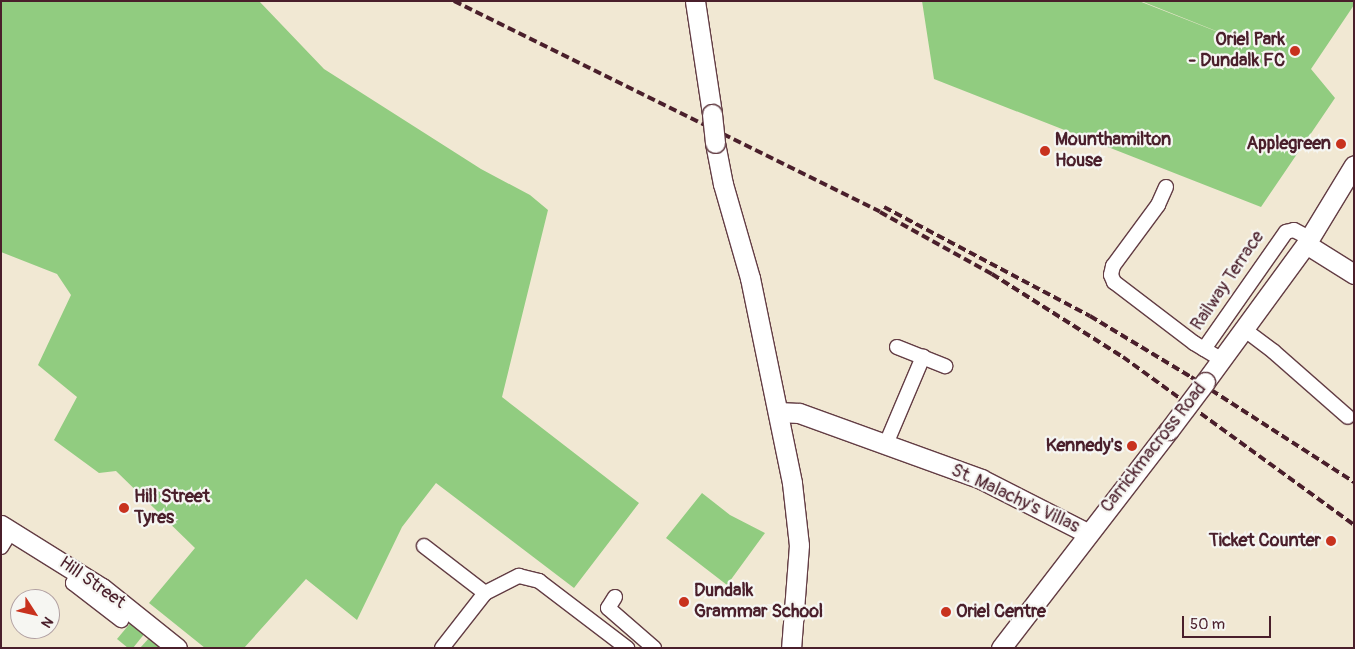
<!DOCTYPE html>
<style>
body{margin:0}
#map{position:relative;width:1355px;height:649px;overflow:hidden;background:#f1e8d3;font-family:Pangolin,sans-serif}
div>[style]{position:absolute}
.green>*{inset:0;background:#91cc80}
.roads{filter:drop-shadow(1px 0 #633d44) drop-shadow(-1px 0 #633d44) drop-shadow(0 1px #633d44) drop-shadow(0 -1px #633d44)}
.street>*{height:14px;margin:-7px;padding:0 7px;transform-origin:7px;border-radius:7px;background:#fff}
.secondary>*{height:19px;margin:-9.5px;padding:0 9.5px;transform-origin:9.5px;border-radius:9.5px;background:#fff}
.rail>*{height:4px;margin-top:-2px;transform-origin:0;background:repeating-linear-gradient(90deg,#4a1f2b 0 8px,transparent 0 12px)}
.bridges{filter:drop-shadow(1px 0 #633d44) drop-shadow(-1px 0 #633d44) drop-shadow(0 1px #633d44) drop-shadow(0 -1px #633d44)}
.secondary-bridge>*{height:19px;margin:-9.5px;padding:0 9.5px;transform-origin:9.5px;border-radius:9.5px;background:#fff}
.dots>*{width:14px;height:14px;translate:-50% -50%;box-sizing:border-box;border:2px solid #f6f6f2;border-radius:50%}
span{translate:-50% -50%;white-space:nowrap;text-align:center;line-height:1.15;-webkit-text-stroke:4.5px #f6f6f2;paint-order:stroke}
.poi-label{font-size:18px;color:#4a1f2b;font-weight:700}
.right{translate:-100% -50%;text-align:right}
.left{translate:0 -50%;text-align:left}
.street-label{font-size:18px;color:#4a1f2b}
.frame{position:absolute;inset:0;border:2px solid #4a1f2b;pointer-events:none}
.north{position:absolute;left:10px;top:589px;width:50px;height:50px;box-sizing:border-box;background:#f6f6f2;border:1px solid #b1a0a2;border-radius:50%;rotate:125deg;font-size:14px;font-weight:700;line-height:20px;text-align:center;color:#4a1f2b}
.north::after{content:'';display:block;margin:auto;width:18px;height:22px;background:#c8321e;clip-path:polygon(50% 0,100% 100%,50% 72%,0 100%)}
.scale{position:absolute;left:1182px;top:616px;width:89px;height:22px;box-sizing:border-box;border:2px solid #4a1f2b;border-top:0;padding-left:6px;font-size:15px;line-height:18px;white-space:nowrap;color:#4a1f2b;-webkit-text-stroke:4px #f6f6f2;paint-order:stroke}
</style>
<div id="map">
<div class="green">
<i style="clip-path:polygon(1px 1px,259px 1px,324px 69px,481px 169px,530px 195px,548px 210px,502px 397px,639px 503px,574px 588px,436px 483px,402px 527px,357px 620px,306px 579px,244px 648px,205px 648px,149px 603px,195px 548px,116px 471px,99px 473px,54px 440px,77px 397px,38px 365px,71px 295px,57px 274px,1px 252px)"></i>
<i style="clip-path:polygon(922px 1px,1139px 1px,1274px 54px,1141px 1px,1354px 1px,1354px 5px,1311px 69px,1335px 98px,1261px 207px,934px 79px)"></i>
<i style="clip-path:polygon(702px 493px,730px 515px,765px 533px,727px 585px,666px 538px)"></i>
<i style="clip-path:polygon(132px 621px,145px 633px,133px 648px,128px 648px,117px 639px)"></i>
<i style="clip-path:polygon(150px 637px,164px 648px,140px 648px)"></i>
</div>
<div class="roads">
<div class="street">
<i style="left:1166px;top:187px;width:20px;rotate:114deg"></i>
<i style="left:1158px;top:205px;width:76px;rotate:126.4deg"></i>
<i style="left:1113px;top:266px;width:9px;rotate:103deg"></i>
<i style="left:1111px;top:275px;width:8px;rotate:67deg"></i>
<i style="left:1114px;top:282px;width:101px;rotate:37.3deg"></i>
<i style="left:1194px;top:343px;width:33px;rotate:31deg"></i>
<i style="left:1245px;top:330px;width:36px;rotate:37deg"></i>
<i style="left:1274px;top:352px;width:98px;rotate:41.3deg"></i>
<i style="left:897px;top:347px;width:52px;rotate:21.6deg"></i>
<i style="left:1204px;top:349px;width:143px;rotate:-55deg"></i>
<i style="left:1286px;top:232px;width:8px;rotate:-14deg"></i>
<i style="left:1294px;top:230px;width:17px;rotate:28deg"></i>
<i style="left:886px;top:444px;width:95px;rotate:-67deg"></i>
<i style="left:424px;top:546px;width:77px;rotate:37.6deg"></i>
<i style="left:1px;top:547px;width:19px;rotate:-58deg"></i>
<i style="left:80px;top:572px;width:13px;rotate:122deg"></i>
<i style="left:73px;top:583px;width:61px;rotate:37.6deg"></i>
<i style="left:615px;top:597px;width:13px;rotate:122deg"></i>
<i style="left:608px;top:608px;width:61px;rotate:41deg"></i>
<i style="left:442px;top:648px;width:70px;rotate:-52deg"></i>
<i style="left:485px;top:593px;width:38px;rotate:-27deg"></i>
<i style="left:519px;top:576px;width:21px;rotate:14deg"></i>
<i style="left:539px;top:581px;width:111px;rotate:37.3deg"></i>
</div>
<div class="secondary">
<i style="left:695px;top:1px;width:114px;rotate:81.4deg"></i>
<i style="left:715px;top:143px;width:42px;rotate:79deg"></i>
<i style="left:723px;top:184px;width:98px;rotate:74deg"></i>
<i style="left:750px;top:278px;width:209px;rotate:78.4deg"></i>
<i style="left:792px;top:483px;width:62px;rotate:83.6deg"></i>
<i style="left:799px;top:545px;width:103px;rotate:94.4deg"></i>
<i style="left:1306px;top:244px;width:57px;rotate:32deg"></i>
<i style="left:1205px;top:382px;width:171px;rotate:-53.8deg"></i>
<i style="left:1306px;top:244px;width:92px;rotate:-58.7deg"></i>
<i style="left:778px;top:412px;width:21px;rotate:3deg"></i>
<i style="left:799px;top:413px;width:194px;rotate:19.9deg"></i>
<i style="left:981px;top:479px;width:119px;rotate:27deg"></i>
<i style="left:1px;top:525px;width:119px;rotate:32deg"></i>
<i style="left:102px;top:588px;width:96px;rotate:38.7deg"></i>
<i style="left:1001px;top:648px;width:275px;rotate:-52.4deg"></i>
</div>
</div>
<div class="rail">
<i style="left:454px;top:1px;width:475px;rotate:26.3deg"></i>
<i style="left:880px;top:212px;width:128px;rotate:29deg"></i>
<i style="left:992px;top:274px;width:155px;rotate:32.4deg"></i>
<i style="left:1123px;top:357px;width:286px;rotate:36deg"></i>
<i style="left:884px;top:207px;width:233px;rotate:27.9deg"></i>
<i style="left:1090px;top:316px;width:118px;rotate:31.1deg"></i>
<i style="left:1191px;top:377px;width:194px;rotate:32.8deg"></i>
</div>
<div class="bridges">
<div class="secondary-bridge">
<i style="left:712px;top:114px;width:29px;rotate:84deg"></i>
<i style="left:1169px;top:430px;width:60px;rotate:-53.1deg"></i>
</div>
</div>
<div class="dots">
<i style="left:1295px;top:51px;background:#c8321e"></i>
<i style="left:1341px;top:144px;background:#c8321e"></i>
<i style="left:1045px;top:151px;background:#c8321e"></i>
<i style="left:1132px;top:446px;background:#c8321e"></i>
<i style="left:124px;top:508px;background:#c8321e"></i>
<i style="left:1331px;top:541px;background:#c8321e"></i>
<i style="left:684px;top:602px;background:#c8321e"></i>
<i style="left:946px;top:612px;background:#c8321e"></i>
</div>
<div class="poi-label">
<span class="right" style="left:1285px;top:51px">Oriel Park<br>- Dundalk FC</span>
<span class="left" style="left:1055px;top:151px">Mounthamilton<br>House</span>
<span class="right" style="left:1331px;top:144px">Applegreen</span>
<span class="right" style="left:1122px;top:446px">Kennedy's</span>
<span class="left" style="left:134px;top:508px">Hill Street<br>Tyres</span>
<span class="right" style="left:1321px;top:541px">Ticket Counter</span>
<span class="left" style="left:694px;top:602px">Dundalk<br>Grammar School</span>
<span class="left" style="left:956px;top:612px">Oriel Centre</span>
</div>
<div class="street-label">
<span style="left:1228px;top:281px;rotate:-56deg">Railway Terrace</span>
<span style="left:1154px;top:448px;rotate:-52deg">Carrickmacross Road</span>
<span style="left:1015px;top:499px;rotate:25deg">St. Malachy's Villas</span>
<span style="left:92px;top:583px;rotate:35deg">Hill Street</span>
</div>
<div class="frame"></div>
<div class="north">N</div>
<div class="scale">50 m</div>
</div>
